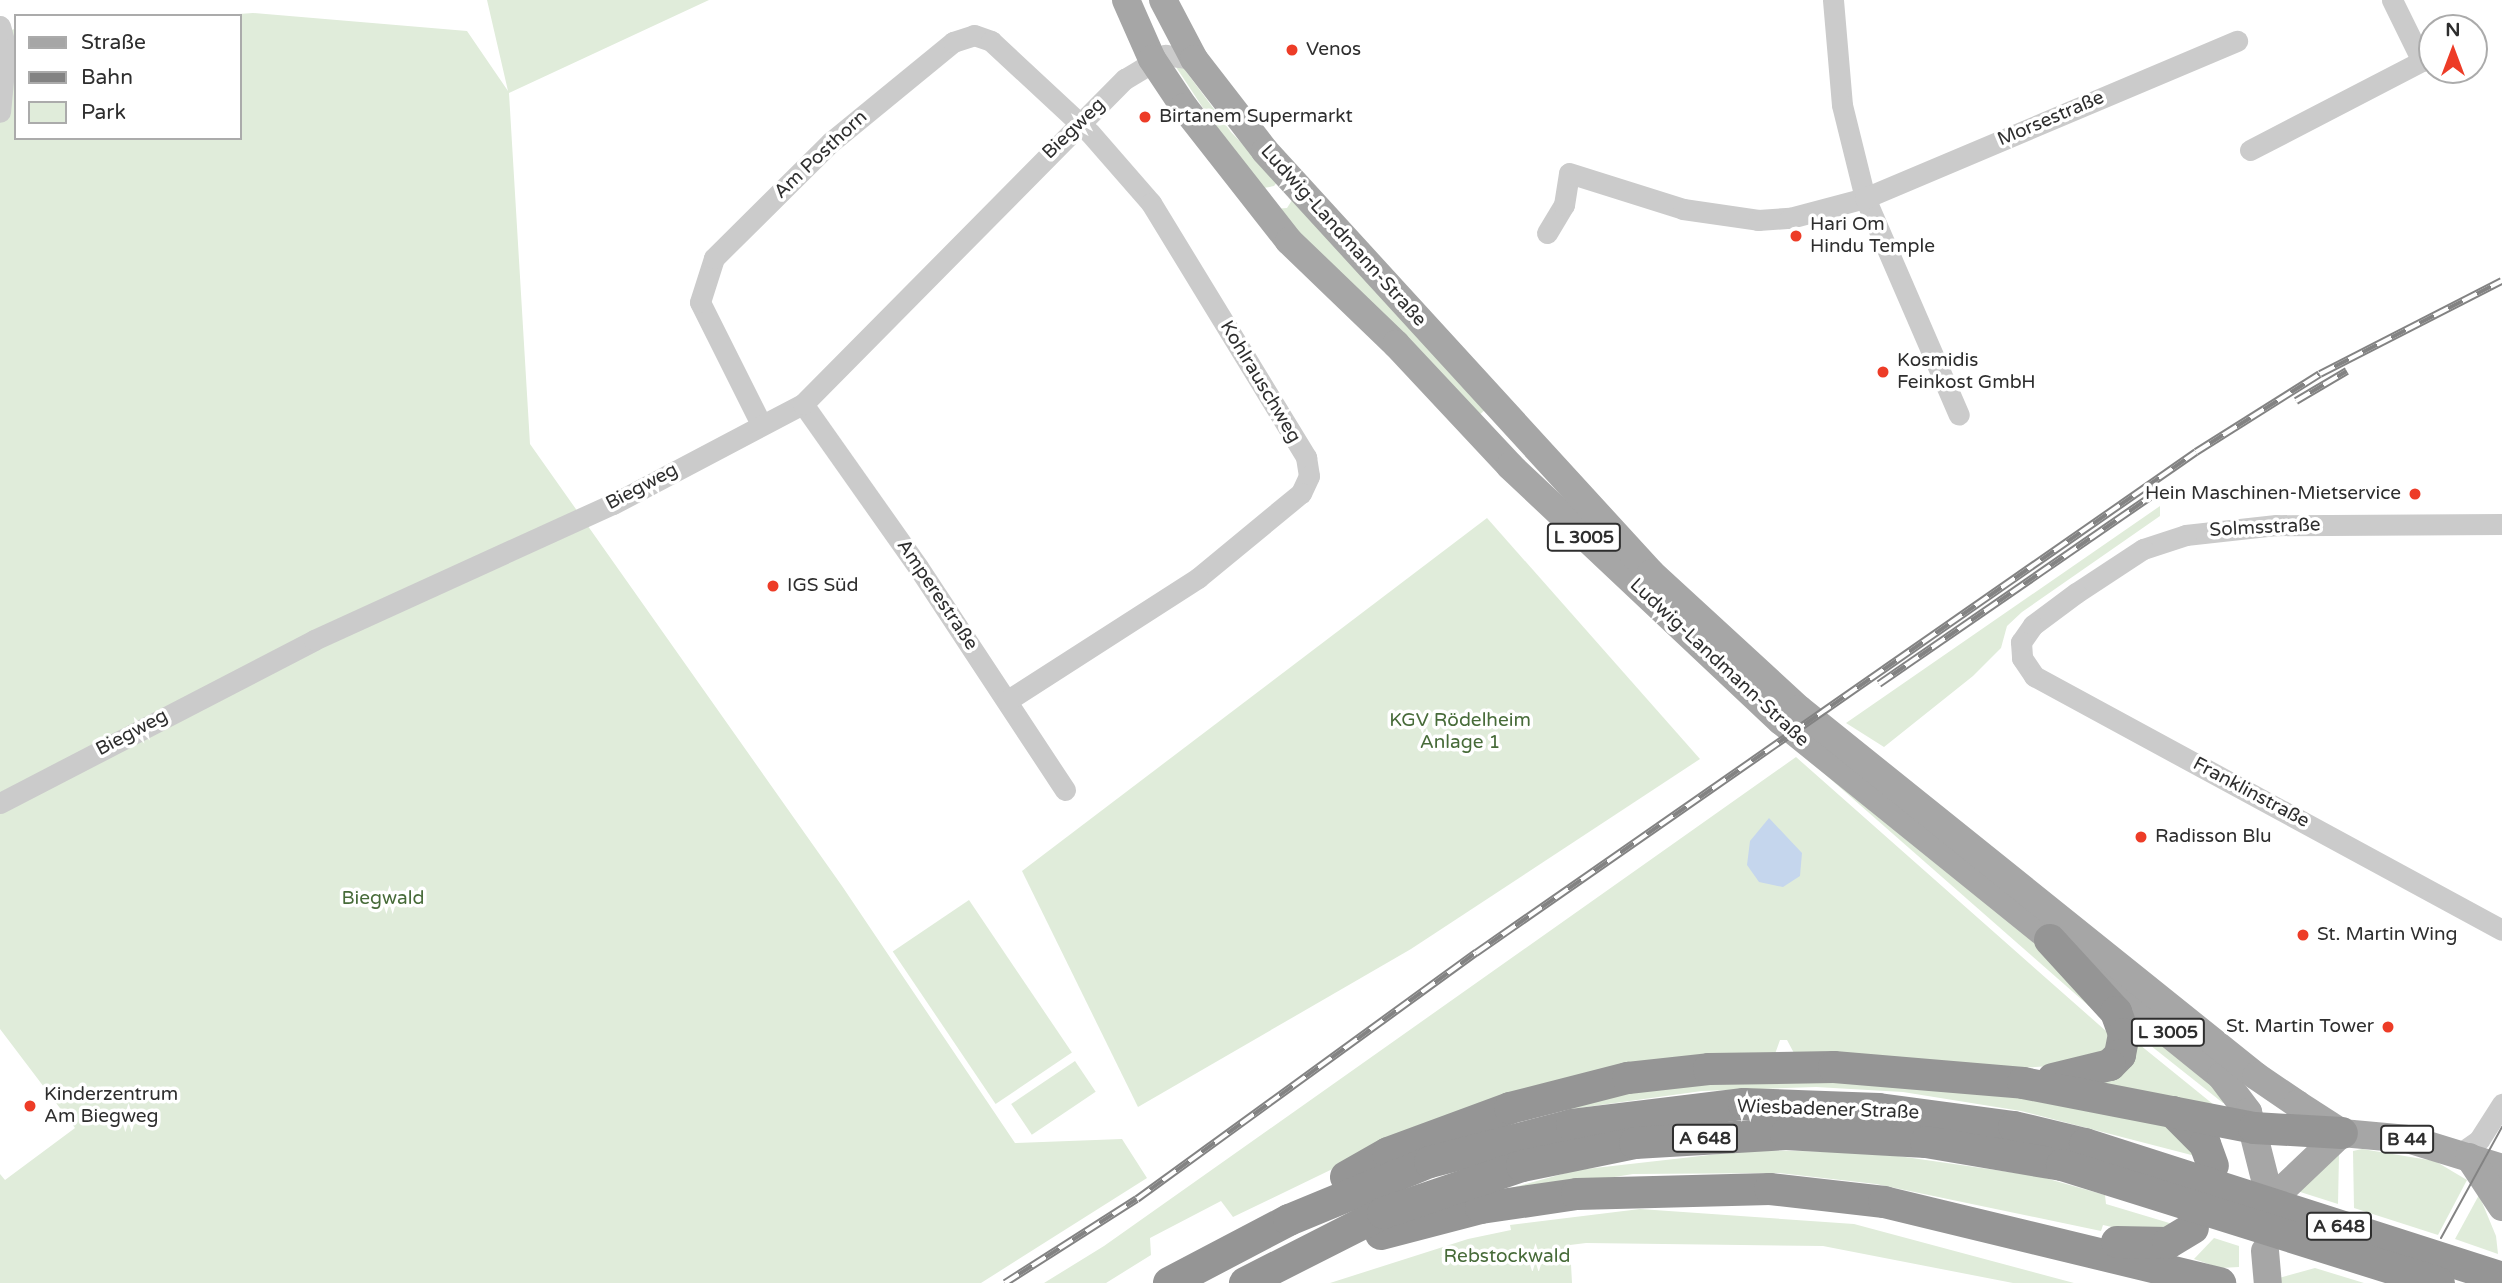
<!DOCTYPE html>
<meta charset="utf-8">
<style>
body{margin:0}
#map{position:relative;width:2502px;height:1283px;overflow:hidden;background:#fff;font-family:"Varela Round",sans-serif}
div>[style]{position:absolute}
.green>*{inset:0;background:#e0ecda;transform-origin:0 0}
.water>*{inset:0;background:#c5d6ed}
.minor>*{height:21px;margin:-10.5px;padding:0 10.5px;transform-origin:10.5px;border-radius:10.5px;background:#cbcbcb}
.major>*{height:28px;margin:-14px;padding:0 14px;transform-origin:14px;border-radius:14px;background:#a6a6a6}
.highway>*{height:32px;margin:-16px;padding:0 16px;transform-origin:16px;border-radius:16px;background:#959595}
.tram>*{height:2px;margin:-1px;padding:0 1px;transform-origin:1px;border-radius:1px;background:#838383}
.rail>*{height:8px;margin-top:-4px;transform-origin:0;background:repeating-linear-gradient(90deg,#fff 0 16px,#838383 0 32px);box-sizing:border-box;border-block:2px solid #838383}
.dots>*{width:19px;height:19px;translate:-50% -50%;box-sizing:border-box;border:4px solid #fff;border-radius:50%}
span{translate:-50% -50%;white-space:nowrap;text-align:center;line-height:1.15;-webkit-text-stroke:7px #fff;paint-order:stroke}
.shield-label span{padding:2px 5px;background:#fff;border:2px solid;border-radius:5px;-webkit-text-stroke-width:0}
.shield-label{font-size:18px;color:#2e2e2e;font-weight:700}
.poi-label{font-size:19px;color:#2e2e2e}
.left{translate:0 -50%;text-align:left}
.right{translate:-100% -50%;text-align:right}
.street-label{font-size:19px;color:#2e2e2e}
.park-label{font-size:19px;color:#476b39}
.legend{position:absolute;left:14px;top:14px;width:228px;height:126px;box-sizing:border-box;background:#fff;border:2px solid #ababab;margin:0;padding:9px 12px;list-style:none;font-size:21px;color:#2e2e2e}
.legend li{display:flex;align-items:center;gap:14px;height:35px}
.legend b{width:35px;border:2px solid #ababab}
.north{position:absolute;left:2418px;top:14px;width:70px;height:70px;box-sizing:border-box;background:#fff;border:2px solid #ababab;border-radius:50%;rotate:0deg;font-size:19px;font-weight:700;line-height:28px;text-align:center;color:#2e2e2e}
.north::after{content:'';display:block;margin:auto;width:24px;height:32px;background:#ed3c27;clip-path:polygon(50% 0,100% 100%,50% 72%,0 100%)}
</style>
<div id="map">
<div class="green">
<i style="clip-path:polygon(487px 0,709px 0,509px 93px,530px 444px,842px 886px,1015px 1143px,1122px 1139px,1147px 1178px,981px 1283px,0 1283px,0 1174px,5px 1180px,75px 1128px,0 1029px,0 36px,16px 28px,16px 138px,240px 138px,240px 16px,210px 16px,253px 13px,467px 31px,508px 91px)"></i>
<i style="clip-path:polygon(1179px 62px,1231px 132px,1278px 181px,1274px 186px,1264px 188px,1207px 114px,1174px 64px)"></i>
<i style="clip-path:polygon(1296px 194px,1485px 410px,1478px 416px,1274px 209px,1287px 208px)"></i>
<i style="clip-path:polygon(2160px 506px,2160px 516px,2022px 612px,2007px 626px,2001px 648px,1973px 676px,1884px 747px,1846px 723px)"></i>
<i style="clip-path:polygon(1487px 518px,1700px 759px,1411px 949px,1138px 1107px,1022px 871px)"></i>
<i style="clip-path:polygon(1796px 757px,2115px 1039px,2091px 1063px,2008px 1069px,1795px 1055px,1787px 1040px,1780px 1040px,1775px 1054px,1349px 1161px,1233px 1217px,1221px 1201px,1150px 1238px,1151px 1255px,1106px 1283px,1044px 1283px,1104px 1246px)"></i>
<i style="clip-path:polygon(1819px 769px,2059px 961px,2098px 1008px,2089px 1006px)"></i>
<i style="left:969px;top:900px;width:184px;height:92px;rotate:56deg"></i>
<i style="clip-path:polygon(2131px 1022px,2177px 1052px,2226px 1100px,2223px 1103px,2131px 1030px)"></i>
<i style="clip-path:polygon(2132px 1041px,2140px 1045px,2219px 1109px,2081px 1082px)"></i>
<i style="left:1075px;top:1061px;width:37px;height:77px;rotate:56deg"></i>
<i style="clip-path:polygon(1834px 1079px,2026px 1095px,2171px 1123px,2203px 1158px,2021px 1111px,1903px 1092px,1816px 1087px,1702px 1091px,1557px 1111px,1650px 1086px)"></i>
<i style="clip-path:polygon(2362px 1149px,2435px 1161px,2467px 1180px,2438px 1235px,2354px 1208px,2353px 1151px)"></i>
<i style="clip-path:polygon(1754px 1150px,1877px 1153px,2038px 1176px,2105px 1195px,2106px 1204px,2176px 1225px,2143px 1234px,2103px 1225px,2101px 1231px,1876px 1184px,1779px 1173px,1633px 1174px,1460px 1202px,1577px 1170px)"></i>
<i style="clip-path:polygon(2339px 1154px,2338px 1204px,2294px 1190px)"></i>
<i style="clip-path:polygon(2479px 1195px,2496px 1236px,2498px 1254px,2455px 1239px)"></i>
<i style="clip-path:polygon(1640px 1209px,1854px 1224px,2074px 1283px,2013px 1283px,1823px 1246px,1586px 1243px,1570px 1245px,1572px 1283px,1330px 1283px,1468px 1239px,1511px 1230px,1510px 1225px)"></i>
<i style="clip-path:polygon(2214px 1238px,2239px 1246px,2239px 1267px,2220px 1268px,2194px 1259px)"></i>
<i style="clip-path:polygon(2315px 1268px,2364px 1283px,2281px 1283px,2279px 1278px)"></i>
</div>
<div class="water">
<i style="clip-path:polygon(1769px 818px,1802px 853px,1800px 876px,1783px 887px,1759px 882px,1747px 865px,1750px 841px)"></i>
</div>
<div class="minor">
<i style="left:1833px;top:0;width:105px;rotate:85.1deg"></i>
<i style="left:1842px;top:105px;width:96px;rotate:76.1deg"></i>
<i style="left:1865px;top:198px;width:236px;rotate:66.6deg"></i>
<i style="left:0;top:26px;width:24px;rotate:75deg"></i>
<i style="left:6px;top:49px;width:63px;rotate:95.4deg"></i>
<i style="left:2250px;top:150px;width:194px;rotate:-27.4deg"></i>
<i style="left:2422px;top:61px;width:68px;rotate:-116.2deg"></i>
<i style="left:1547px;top:233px;width:33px;rotate:-59deg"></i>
<i style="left:1564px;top:205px;width:32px;rotate:-81deg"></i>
<i style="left:1569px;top:173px;width:120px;rotate:17.5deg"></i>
<i style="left:1683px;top:209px;width:76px;rotate:8.3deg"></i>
<i style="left:1758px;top:220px;width:32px;rotate:-4deg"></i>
<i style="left:1790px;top:218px;width:78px;rotate:-14.9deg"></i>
<i style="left:1865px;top:198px;width:404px;rotate:-22.9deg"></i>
<i style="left:803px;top:404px;width:199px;rotate:54.8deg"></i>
<i style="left:918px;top:567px;width:267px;rotate:56.6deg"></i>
<i style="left:761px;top:424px;width:136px;rotate:-116.6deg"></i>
<i style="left:700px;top:302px;width:46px;rotate:-72.3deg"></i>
<i style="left:714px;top:258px;width:165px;rotate:-44.8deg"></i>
<i style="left:831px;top:142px;width:158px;rotate:-39.3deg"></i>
<i style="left:953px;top:42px;width:22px;rotate:-18deg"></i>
<i style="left:974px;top:35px;width:18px;rotate:19deg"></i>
<i style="left:991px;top:41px;width:135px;rotate:42.9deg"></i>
<i style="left:1090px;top:133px;width:93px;rotate:48.9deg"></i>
<i style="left:1151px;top:203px;width:298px;rotate:58.6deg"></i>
<i style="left:1306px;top:457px;width:19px;rotate:81deg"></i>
<i style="left:1309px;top:476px;width:19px;rotate:115deg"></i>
<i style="left:1301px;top:493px;width:134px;rotate:140.5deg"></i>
<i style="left:1198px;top:578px;width:226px;rotate:147.3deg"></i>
<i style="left:2502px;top:524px;width:226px;rotate:179.7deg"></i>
<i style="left:2276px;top:525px;width:91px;rotate:173.7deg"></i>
<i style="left:2186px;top:535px;width:45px;rotate:162deg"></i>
<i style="left:2143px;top:549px;width:80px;rotate:146.7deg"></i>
<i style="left:2076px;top:593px;width:54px;rotate:143.3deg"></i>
<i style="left:2033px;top:625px;width:21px;rotate:125deg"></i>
<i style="left:2021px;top:642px;width:16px;rotate:86deg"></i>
<i style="left:2022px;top:658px;width:22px;rotate:56deg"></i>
<i style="left:2034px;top:676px;width:532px;rotate:28.49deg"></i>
<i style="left:0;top:803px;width:354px;rotate:-27.4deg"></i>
<i style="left:314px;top:640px;width:328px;rotate:-24.5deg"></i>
<i style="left:613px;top:504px;width:215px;rotate:-27.8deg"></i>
<i style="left:803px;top:404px;width:458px;rotate:-45.3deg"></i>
<i style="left:1125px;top:79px;width:47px;rotate:-31deg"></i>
<i style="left:1165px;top:55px;width:29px;rotate:8deg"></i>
<i style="left:2459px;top:1154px;width:24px;rotate:-35deg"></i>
<i style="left:2479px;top:1140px;width:43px;rotate:-57.4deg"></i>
</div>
<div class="major">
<i style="left:1126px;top:0;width:64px;rotate:66.2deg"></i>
<i style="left:1152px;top:59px;width:58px;rotate:56.3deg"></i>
<i style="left:1184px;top:107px;width:170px;rotate:51.9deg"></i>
<i style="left:1289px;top:241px;width:149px;rotate:43.9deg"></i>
<i style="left:1396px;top:344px;width:167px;rotate:46.9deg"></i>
<i style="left:1510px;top:466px;width:372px;rotate:43.3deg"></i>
<i style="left:1781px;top:721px;width:565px;rotate:38.9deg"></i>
<i style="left:2221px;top:1076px;width:45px;rotate:53.1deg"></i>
<i style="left:2248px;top:1112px;width:73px;rotate:75.8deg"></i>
<i style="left:1163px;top:0;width:67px;rotate:62.3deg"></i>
<i style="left:1194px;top:59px;width:116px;rotate:52.3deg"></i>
<i style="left:1265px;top:151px;width:572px;rotate:47.55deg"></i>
<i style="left:1651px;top:573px;width:201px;rotate:42.6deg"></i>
<i style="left:1799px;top:709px;width:586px;rotate:38.77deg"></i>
<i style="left:2256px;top:1076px;width:50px;rotate:34.3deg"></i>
<i style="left:2297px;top:1104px;width:54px;rotate:32.8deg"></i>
<i style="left:2342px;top:1133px;width:66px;rotate:5.2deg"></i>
<i style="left:2408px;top:1139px;width:98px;rotate:17.1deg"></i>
<i style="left:2469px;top:1157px;width:60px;rotate:56.6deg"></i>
<i style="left:2284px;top:1188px;width:80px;rotate:-43.5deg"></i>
<i style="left:2265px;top:1251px;width:32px;rotate:85deg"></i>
</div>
<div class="highway">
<i style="left:2050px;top:940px;width:98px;rotate:47.5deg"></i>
<i style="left:2116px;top:1012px;width:23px;rotate:70deg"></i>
<i style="left:2124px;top:1034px;width:21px;rotate:101deg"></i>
<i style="left:2120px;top:1055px;width:14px;rotate:135deg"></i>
<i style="left:2110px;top:1065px;width:59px;rotate:166.2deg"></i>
<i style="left:2173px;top:1112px;width:45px;rotate:45deg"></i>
<i style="left:2205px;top:1144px;width:23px;rotate:70deg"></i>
<i style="left:1346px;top:1177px;width:48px;rotate:-29.7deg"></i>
<i style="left:1388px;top:1153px;width:130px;rotate:-20.2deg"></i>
<i style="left:1510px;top:1108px;width:122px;rotate:-14.3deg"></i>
<i style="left:1628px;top:1078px;width:81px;rotate:-6.3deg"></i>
<i style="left:1709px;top:1069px;width:125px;rotate:-0.9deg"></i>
<i style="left:1834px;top:1067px;width:190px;rotate:4.8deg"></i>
<i style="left:2023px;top:1083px;width:235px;rotate:11deg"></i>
<i style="left:2254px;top:1128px;width:88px;rotate:3.3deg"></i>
<i style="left:1381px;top:1234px;width:103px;rotate:-14.6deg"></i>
<i style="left:1481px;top:1208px;width:97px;rotate:-8.3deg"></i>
<i style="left:1577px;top:1194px;width:193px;rotate:-1.5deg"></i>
<i style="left:1770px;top:1189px;width:115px;rotate:6.5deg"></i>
<i style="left:1884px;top:1202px;width:346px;rotate:13.6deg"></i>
<i style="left:2117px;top:1242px;width:51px;rotate:1.1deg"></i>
<i style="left:2168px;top:1243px;width:29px;rotate:-31deg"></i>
<i style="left:1169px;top:1283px;width:136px;rotate:-27.7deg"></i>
<i style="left:1289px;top:1220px;width:152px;rotate:-22.4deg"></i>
<i style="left:1430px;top:1162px;width:147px;rotate:-14.6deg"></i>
<i style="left:1572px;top:1125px;width:173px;rotate:-7deg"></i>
<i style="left:1744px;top:1104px;width:135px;rotate:2.1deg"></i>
<i style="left:1879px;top:1109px;width:136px;rotate:7.6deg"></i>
<i style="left:2014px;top:1127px;width:73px;rotate:13.5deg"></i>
<i style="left:2085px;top:1144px;width:438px;rotate:17.8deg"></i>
<i style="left:1245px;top:1283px;width:155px;rotate:-26.9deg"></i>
<i style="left:1383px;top:1213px;width:147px;rotate:-18.7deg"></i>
<i style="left:1522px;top:1166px;width:115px;rotate:-11.5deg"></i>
<i style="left:1635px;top:1143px;width:151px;rotate:-3.4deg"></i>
<i style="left:1786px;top:1134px;width:140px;rotate:3.3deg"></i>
<i style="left:1926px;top:1142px;width:138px;rotate:9.6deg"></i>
<i style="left:2062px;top:1165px;width:395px;rotate:17.4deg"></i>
</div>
<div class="tram">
<i style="left:2441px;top:1238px;width:127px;rotate:-61.2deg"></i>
</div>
<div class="rail">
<i style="left:2296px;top:401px;width:59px;rotate:-30.5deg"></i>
<i style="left:1879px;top:684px;width:329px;rotate:-34.6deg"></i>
<i style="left:1005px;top:1283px;width:156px;rotate:-32.5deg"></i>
<i style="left:1137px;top:1199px;width:419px;rotate:-36deg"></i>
<i style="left:1476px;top:953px;width:877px;rotate:-34.83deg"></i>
<i style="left:2196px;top:452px;width:146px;rotate:-32.2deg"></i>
<i style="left:2320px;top:374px;width:204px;rotate:-27.1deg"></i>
</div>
<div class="dots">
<i style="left:1292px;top:50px;background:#ed3c27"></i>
<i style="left:1145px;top:117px;background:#ed3c27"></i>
<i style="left:1796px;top:236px;background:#ed3c27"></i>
<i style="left:1883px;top:372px;background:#ed3c27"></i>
<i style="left:2415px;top:494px;background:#ed3c27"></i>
<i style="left:773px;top:586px;background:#ed3c27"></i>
<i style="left:2141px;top:837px;background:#ed3c27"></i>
<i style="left:2303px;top:935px;background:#ed3c27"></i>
<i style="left:2388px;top:1027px;background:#ed3c27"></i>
<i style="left:30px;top:1106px;background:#ed3c27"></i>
</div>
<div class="shield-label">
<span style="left:1584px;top:537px">L 3005</span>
<span style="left:2168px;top:1032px">L 3005</span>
<span style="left:1705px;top:1138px">A 648</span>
<span style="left:2407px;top:1139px">B 44</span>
<span style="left:2339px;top:1226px">A 648</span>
</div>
<div class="poi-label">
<span class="left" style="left:1306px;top:50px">Venos</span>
<span class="left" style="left:1159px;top:117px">Birtanem Supermarkt</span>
<span class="left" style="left:1810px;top:236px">Hari Om<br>Hindu Temple</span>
<span class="left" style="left:1897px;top:372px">Kosmidis<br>Feinkost GmbH</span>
<span class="right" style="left:2401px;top:494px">Hein Maschinen-Mietservice</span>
<span class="left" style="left:787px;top:586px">IGS Süd</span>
<span class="left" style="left:2155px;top:837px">Radisson Blu</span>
<span class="left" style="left:2317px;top:935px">St. Martin Wing</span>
<span class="right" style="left:2374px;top:1027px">St. Martin Tower</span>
<span class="left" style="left:44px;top:1106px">Kinderzentrum<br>Am Biegweg</span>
</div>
<div class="street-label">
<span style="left:2051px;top:119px;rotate:-23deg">Morsestraße</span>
<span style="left:1074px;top:129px;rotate:-44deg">Biegweg</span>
<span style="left:821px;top:155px;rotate:-43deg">Am Posthorn</span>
<span style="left:1343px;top:236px;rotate:48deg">Ludwig-Landmann-Straße</span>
<span style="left:1260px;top:382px;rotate:59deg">Kohlrauschweg</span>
<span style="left:642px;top:487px;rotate:-28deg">Biegweg</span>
<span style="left:2265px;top:528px;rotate:-3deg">Solmsstraße</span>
<span style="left:937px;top:595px;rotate:56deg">Amperestraße</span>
<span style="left:1719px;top:663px;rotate:43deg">Ludwig-Landmann-Straße</span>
<span style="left:132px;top:733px;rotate:-28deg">Biegweg</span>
<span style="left:2251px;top:793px;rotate:28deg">Franklinstraße</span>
<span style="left:1828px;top:1110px;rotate:2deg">Wiesbadener Straße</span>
</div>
<div class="park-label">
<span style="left:1460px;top:732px">KGV Rödelheim<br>Anlage 1</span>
<span style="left:383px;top:899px">Biegwald</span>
<span style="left:1507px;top:1257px">Rebstockwald</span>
</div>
<ul class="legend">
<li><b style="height:9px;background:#a6a6a6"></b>Straße</li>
<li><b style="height:9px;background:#838383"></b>Bahn</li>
<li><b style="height:19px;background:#e0ecda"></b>Park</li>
</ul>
<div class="north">N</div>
</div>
